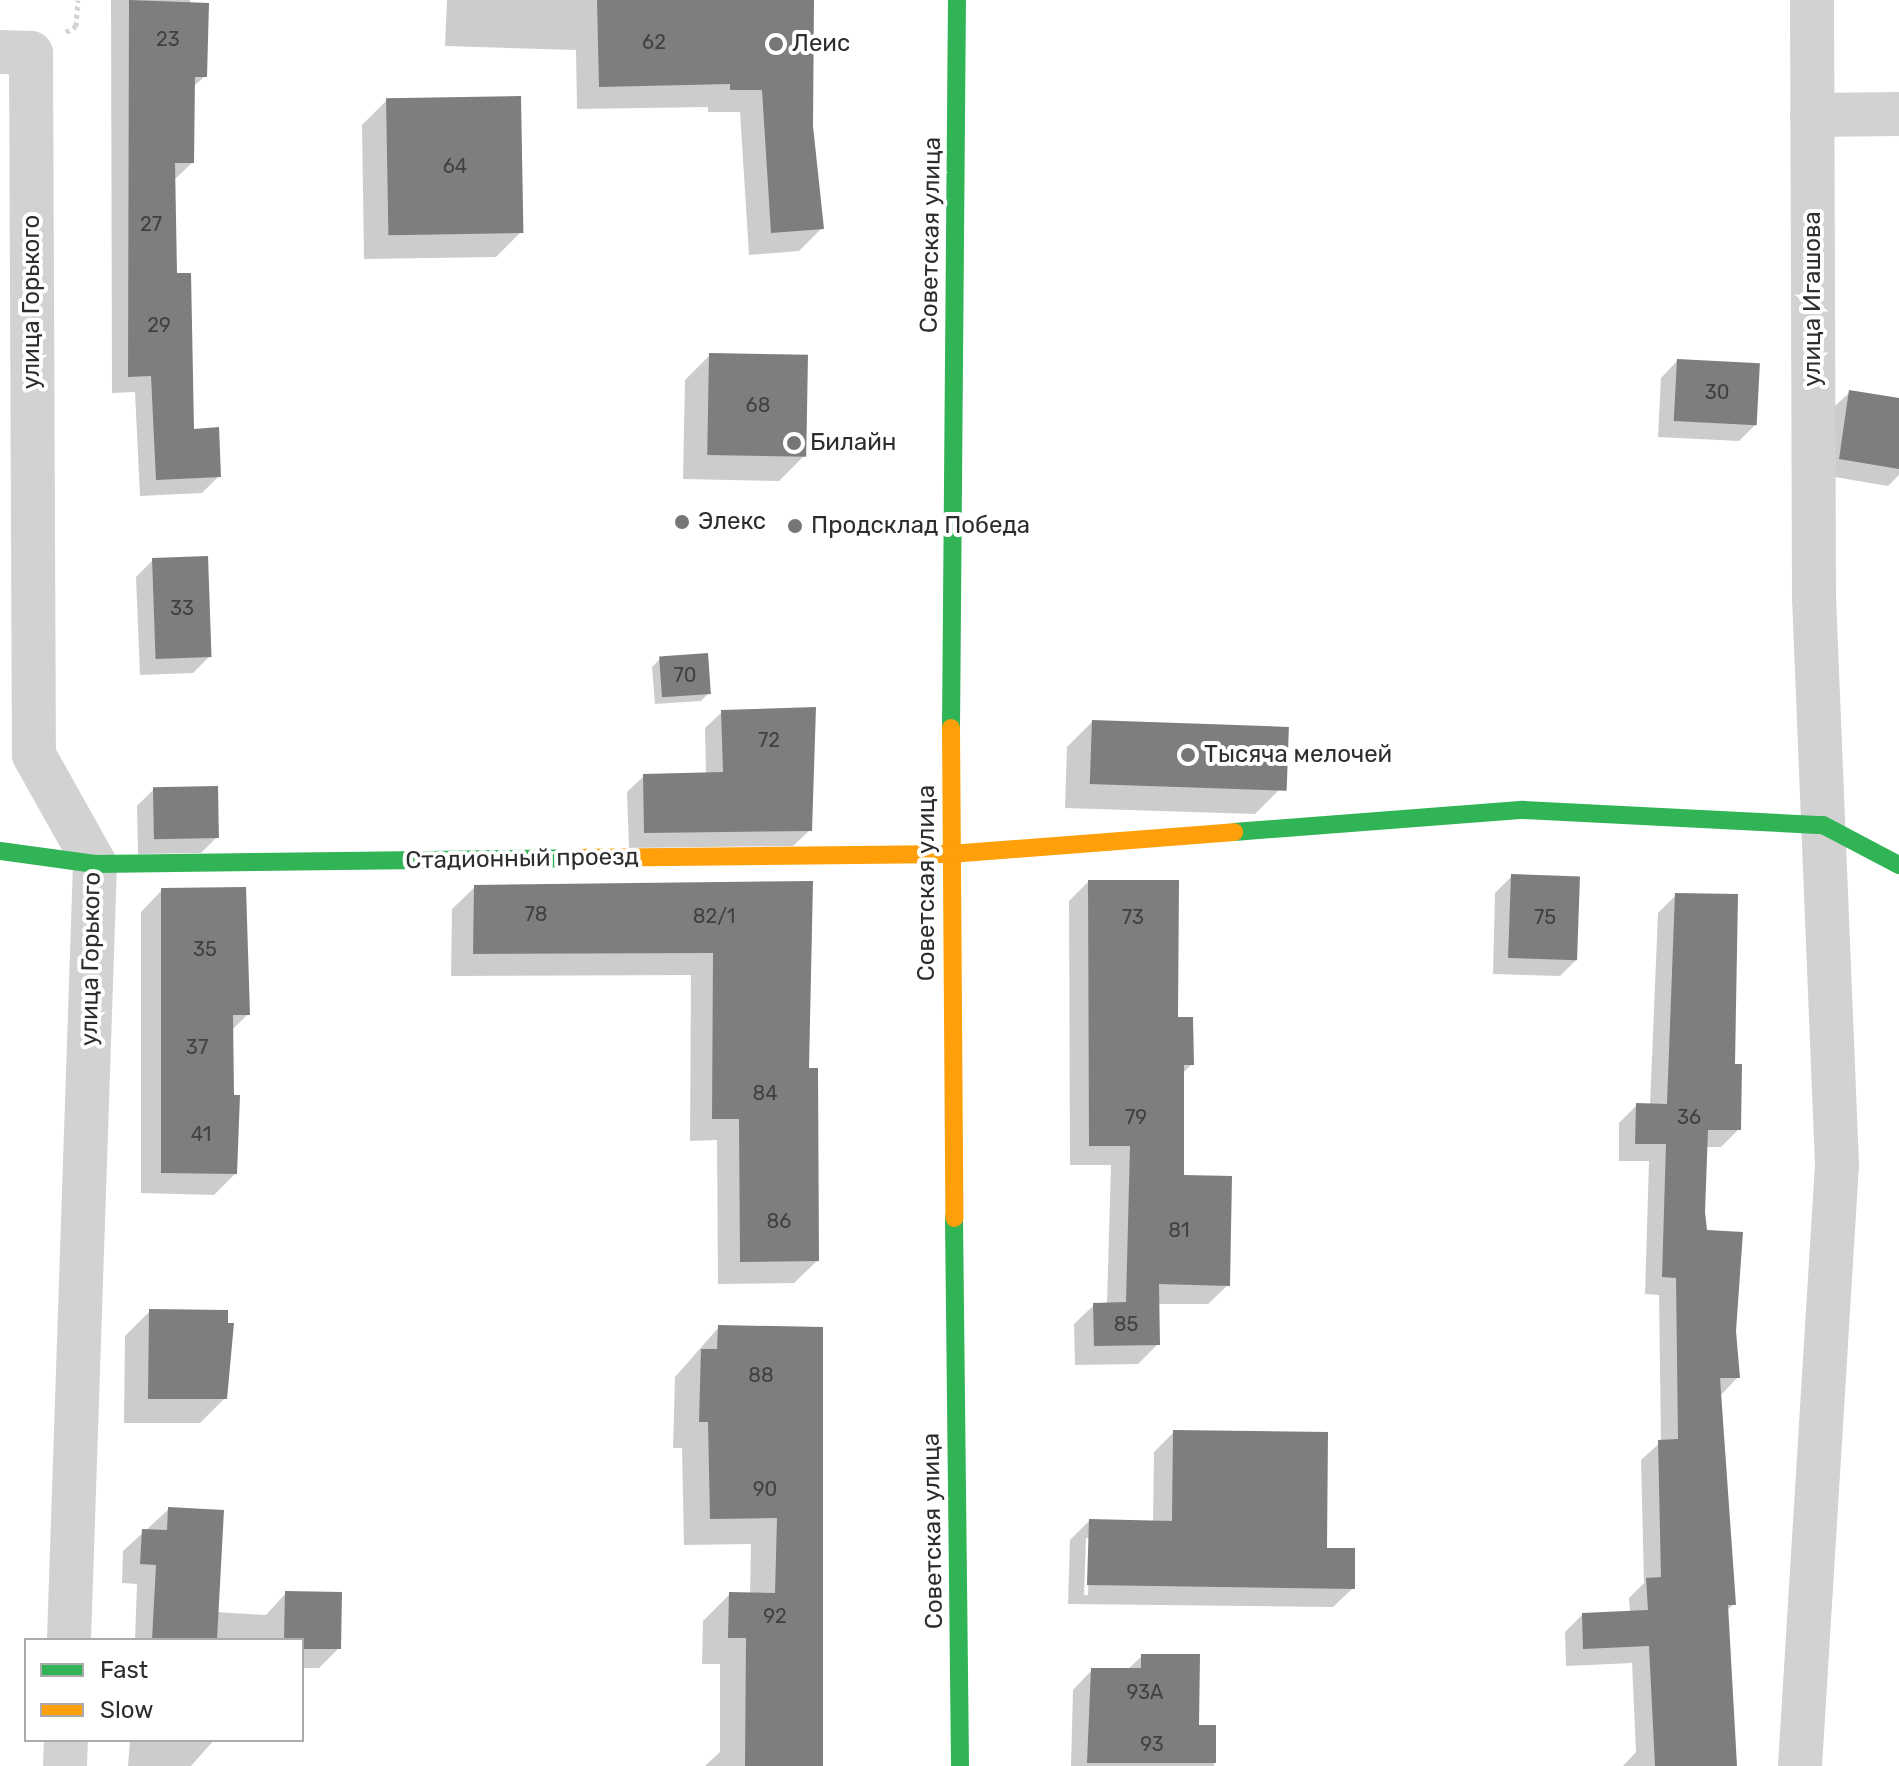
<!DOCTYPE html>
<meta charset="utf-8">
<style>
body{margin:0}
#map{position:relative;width:1899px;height:1766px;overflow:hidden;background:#fff;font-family:Rubik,sans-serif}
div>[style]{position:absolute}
.shadow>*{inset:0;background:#0003}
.building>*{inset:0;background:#7e7e7e;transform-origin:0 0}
.path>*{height:5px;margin-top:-2.5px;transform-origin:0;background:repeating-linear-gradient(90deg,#d2d2d2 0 4px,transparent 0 8px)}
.street>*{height:44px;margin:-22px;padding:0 22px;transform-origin:22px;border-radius:22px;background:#d2d2d2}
.fast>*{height:18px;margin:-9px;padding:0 9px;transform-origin:9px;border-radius:9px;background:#30b455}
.slow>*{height:18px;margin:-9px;padding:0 9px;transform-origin:9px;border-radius:9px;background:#ff9f0a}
.dots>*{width:22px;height:22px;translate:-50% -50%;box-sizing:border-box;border:4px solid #fff;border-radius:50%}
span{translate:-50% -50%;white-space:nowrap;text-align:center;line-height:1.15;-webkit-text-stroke:8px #fff;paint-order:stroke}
.number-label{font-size:20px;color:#414141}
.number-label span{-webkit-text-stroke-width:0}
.poi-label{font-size:24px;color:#2d2d2d}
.left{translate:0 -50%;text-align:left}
.street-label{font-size:24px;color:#2d2d2d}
.legend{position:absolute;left:24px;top:1638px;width:280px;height:104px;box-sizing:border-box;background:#fff;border:2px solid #ababab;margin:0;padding:10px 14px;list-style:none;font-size:24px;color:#2d2d2d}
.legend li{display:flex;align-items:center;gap:16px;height:40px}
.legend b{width:40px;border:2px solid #ababab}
</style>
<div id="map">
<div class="shadow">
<i style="clip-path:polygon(111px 0,190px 0,205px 76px,193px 87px,192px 163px,175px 179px,175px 275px,192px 431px,219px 476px,202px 493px,140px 496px,135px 392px,112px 393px)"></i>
<i style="clip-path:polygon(447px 0,813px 0,811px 126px,822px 228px,799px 251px,749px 255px,740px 112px,708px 112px,708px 107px,577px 109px,576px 50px,445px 46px)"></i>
<i style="clip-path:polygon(387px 100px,521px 232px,496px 257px,364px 259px,362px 125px)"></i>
<i style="clip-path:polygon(710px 355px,804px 456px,779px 481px,683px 479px,685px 380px)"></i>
<i style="clip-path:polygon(1677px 361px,1756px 424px,1739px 441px,1658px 437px,1661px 378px)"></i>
<i style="clip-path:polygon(1850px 392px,1899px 400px,1899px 475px,1888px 486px,1823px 475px,1833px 408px)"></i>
<i style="clip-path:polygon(153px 560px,210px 656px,193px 673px,140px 675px,136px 577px)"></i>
<i style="clip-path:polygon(660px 659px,709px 693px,701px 701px,655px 704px,652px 667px)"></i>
<i style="clip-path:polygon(814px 709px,810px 830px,793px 846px,629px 848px,627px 792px,644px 776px,706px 775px,705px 728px,722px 712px)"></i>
<i style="clip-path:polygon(1092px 722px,1280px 789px,1255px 814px,1065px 808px,1067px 747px)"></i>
<i style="clip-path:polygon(154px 789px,217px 837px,201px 853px,138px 854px,137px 806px)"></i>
<i style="clip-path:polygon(1512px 876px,1577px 959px,1560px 976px,1493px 974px,1495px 893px)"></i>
<i style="clip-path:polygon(1088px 882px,1176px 1019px,1192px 1064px,1182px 1074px,1182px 1177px,1228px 1285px,1208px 1304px,1157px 1304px,1158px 1344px,1138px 1364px,1075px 1365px,1074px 1324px,1094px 1305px,1107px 1304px,1111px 1165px,1070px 1165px,1069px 901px)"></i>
<i style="clip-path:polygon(811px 883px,807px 1070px,817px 1261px,794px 1283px,718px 1284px,717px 1140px,690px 1141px,691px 975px,451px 976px,452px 909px,475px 887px)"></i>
<i style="clip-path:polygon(162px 890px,248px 1014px,232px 1030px,235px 1174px,214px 1195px,141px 1193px,141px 912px)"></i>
<i style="clip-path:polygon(1676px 895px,1733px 1066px,1739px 1129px,1721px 1147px,1705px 1147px,1705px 1232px,1734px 1331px,1738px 1377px,1720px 1396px,1734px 1604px,1726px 1611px,1733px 1766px,1623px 1766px,1636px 1752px,1632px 1663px,1566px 1666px,1565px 1632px,1583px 1614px,1630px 1613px,1629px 1598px,1644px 1583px,1641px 1460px,1661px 1442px,1659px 1295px,1645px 1294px,1649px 1161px,1619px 1161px,1619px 1123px,1637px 1105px,1650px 1106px,1658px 913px)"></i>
<i style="clip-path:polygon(150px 1311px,226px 1325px,225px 1398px,200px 1423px,124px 1423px,125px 1336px)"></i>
<i style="clip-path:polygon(719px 1327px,821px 1329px,821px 1766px,705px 1766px,720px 1752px,720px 1664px,702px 1664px,703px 1621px,730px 1594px,750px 1594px,751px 1544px,684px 1545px,682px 1448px,673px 1448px,675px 1377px)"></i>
<i style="clip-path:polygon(evenodd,1174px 1432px,1325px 1550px,1353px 1588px,1333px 1607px,1068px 1604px,1070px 1540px,1089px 1521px,1153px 1523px,1154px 1452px,1174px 1432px,1086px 1538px,1090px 1538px,1088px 1595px,1084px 1595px,1086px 1538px)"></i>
<i style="clip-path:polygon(169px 1509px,216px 1612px,266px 1615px,286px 1593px,339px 1648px,319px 1668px,302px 1668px,302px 1640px,135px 1640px,137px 1584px,122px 1583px,123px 1551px)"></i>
<i style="clip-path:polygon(1142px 1656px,1197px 1727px,1214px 1727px,1214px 1766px,1071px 1766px,1073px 1690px,1092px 1670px,1127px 1670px)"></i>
<i style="clip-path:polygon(130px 1740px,214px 1740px,191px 1766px,128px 1766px)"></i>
</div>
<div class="building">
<i style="clip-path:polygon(129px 0,209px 3px,207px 77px,195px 77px,194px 163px,175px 163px,177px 273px,191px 273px,194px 429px,219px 427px,221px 477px,156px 480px,151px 376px,128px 377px)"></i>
<i style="clip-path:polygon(597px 0,814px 0,813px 126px,824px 229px,771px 233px,762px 90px,730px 90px,730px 84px,599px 87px)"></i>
<i style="left:521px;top:96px;width:137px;height:135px;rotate:89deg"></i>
<i style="left:709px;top:353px;width:99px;height:102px;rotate:1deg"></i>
<i style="left:1677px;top:359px;width:83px;height:62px;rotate:3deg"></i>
<i style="clip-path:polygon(1849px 390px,1899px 398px,1899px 469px,1839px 459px)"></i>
<i style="left:208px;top:556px;width:101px;height:56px;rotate:88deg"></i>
<i style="left:708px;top:653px;width:41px;height:49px;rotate:86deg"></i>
<i style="clip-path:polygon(816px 707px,812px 831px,644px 833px,643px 774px,723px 772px,721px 710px)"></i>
<i style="left:1092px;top:720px;width:197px;height:64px;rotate:2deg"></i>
<i style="left:218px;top:786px;width:52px;height:65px;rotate:89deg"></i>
<i style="left:1511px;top:874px;width:69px;height:84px;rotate:2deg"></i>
<i style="clip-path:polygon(1088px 880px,1179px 880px,1178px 1017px,1193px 1017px,1194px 1065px,1184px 1065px,1184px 1175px,1232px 1176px,1230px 1286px,1159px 1284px,1160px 1345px,1094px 1346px,1093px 1303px,1126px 1302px,1130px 1146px,1089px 1146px)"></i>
<i style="clip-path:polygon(813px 881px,809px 1068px,818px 1068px,819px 1261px,740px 1262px,739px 1119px,712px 1119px,713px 953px,473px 954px,474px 885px)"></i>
<i style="clip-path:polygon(246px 887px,250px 1015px,233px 1015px,234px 1095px,240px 1095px,237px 1174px,161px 1173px,161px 888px)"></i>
<i style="clip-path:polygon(1675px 893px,1738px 894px,1735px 1064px,1742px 1064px,1741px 1130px,1708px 1130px,1705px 1212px,1707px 1230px,1743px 1232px,1736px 1331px,1740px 1378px,1720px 1378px,1736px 1605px,1728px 1605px,1737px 1766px,1655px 1766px,1649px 1646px,1583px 1649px,1582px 1613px,1648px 1610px,1646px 1578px,1661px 1577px,1658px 1440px,1678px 1439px,1676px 1278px,1662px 1277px,1666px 1144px,1635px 1144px,1636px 1103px,1667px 1104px)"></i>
<i style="clip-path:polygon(149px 1309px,228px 1310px,228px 1323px,234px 1323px,227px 1399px,148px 1399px)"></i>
<i style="clip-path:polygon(718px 1325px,823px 1327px,823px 1766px,745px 1766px,746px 1638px,728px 1638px,729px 1592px,775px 1593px,777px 1518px,710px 1519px,708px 1422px,699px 1422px,701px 1349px,717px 1349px)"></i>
<i style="clip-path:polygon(1173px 1430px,1328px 1432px,1327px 1548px,1355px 1548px,1355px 1589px,1087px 1585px,1089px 1519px,1172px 1521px)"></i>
<i style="clip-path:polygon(168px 1507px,224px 1510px,217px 1640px,152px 1640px,156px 1565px,140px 1564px,142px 1529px,167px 1530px)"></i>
<i style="clip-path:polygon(285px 1591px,342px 1592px,341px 1649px,302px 1649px,302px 1640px,284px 1640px)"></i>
<i style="clip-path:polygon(1141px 1654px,1200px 1654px,1199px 1725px,1216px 1725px,1216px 1763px,1087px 1763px,1091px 1668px,1141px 1668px)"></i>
</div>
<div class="path">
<i style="left:66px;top:32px;width:12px;rotate:-31deg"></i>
<i style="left:76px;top:26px;width:26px;rotate:-86deg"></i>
</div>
<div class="street">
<i style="left:0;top:52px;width:31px;rotate:2deg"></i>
<i style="left:31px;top:53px;width:702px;rotate:89.76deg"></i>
<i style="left:34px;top:755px;width:125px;rotate:60.8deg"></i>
<i style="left:95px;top:864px;width:776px;rotate:91.92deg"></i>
<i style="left:1812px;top:115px;width:87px;rotate:-0.7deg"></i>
<i style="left:65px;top:1766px;width:26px;rotate:-88deg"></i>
<i style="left:1800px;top:1766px;width:602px;rotate:-86.48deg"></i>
<i style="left:1837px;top:1165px;width:568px;rotate:-92.32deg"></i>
<i style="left:1814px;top:597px;width:597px;rotate:-90.19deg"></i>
</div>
<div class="fast">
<i style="left:951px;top:728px;width:728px;rotate:-89.53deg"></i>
<i style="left:1234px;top:832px;width:290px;rotate:-4.4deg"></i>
<i style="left:1523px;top:810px;width:300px;rotate:2.9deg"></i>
<i style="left:1823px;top:825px;width:86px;rotate:27.8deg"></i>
<i style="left:0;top:851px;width:96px;rotate:7.8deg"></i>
<i style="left:95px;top:864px;width:476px;rotate:-0.7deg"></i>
<i style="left:954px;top:1218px;width:548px;rotate:89.37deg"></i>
</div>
<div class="slow">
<i style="left:951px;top:728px;width:490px;rotate:89.6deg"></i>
<i style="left:571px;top:858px;width:379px;rotate:-0.6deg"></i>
<i style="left:950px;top:854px;width:285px;rotate:-4.4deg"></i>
</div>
<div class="dots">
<i style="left:776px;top:44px;background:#767676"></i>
<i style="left:794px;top:443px;background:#767676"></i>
<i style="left:682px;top:522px;background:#767676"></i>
<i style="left:795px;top:526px;background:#767676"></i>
<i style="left:1188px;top:755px;background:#767676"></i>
</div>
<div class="number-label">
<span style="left:168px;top:39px">23</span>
<span style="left:654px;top:42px">62</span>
<span style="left:455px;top:166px">64</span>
<span style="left:151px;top:224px">27</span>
<span style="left:159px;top:325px">29</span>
<span style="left:1717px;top:392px">30</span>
<span style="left:758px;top:405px">68</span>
<span style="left:182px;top:608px">33</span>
<span style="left:685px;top:675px">70</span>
<span style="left:769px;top:740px">72</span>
<span style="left:536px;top:914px">78</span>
<span style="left:714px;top:916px">82/1</span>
<span style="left:1133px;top:917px">73</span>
<span style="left:1545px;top:917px">75</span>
<span style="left:205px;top:949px">35</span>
<span style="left:197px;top:1047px">37</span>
<span style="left:765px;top:1093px">84</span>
<span style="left:1136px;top:1117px">79</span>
<span style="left:1689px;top:1117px">36</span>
<span style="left:201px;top:1134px">41</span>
<span style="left:779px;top:1221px">86</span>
<span style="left:1179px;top:1230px">81</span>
<span style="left:1126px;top:1324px">85</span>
<span style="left:761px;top:1375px">88</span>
<span style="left:765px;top:1489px">90</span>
<span style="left:775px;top:1616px">92</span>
<span style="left:1145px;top:1692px">93А</span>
<span style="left:1152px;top:1744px">93</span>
</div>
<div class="poi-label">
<span class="left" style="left:792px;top:44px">Леис</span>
<span class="left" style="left:810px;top:443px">Билайн</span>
<span class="left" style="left:698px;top:522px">Элекс</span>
<span class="left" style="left:811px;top:526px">Продсклад Победа</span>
<span class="left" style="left:1204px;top:755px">Тысяча мелочей</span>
</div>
<div class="street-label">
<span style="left:931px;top:235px;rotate:-89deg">Советская улица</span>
<span style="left:1813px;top:299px;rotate:-90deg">улица Игашова</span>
<span style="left:32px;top:302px;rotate:-90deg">улица Горького</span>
<span style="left:522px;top:859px;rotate:-1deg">Стадионный проезд</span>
<span style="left:927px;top:883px;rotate:-90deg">Советская улица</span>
<span style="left:91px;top:959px;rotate:-89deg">улица Горького</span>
<span style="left:933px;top:1531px;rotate:-91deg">Советская улица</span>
</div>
<ul class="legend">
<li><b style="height:10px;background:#30b455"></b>Fast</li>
<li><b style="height:10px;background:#ff9f0a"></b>Slow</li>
</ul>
</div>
